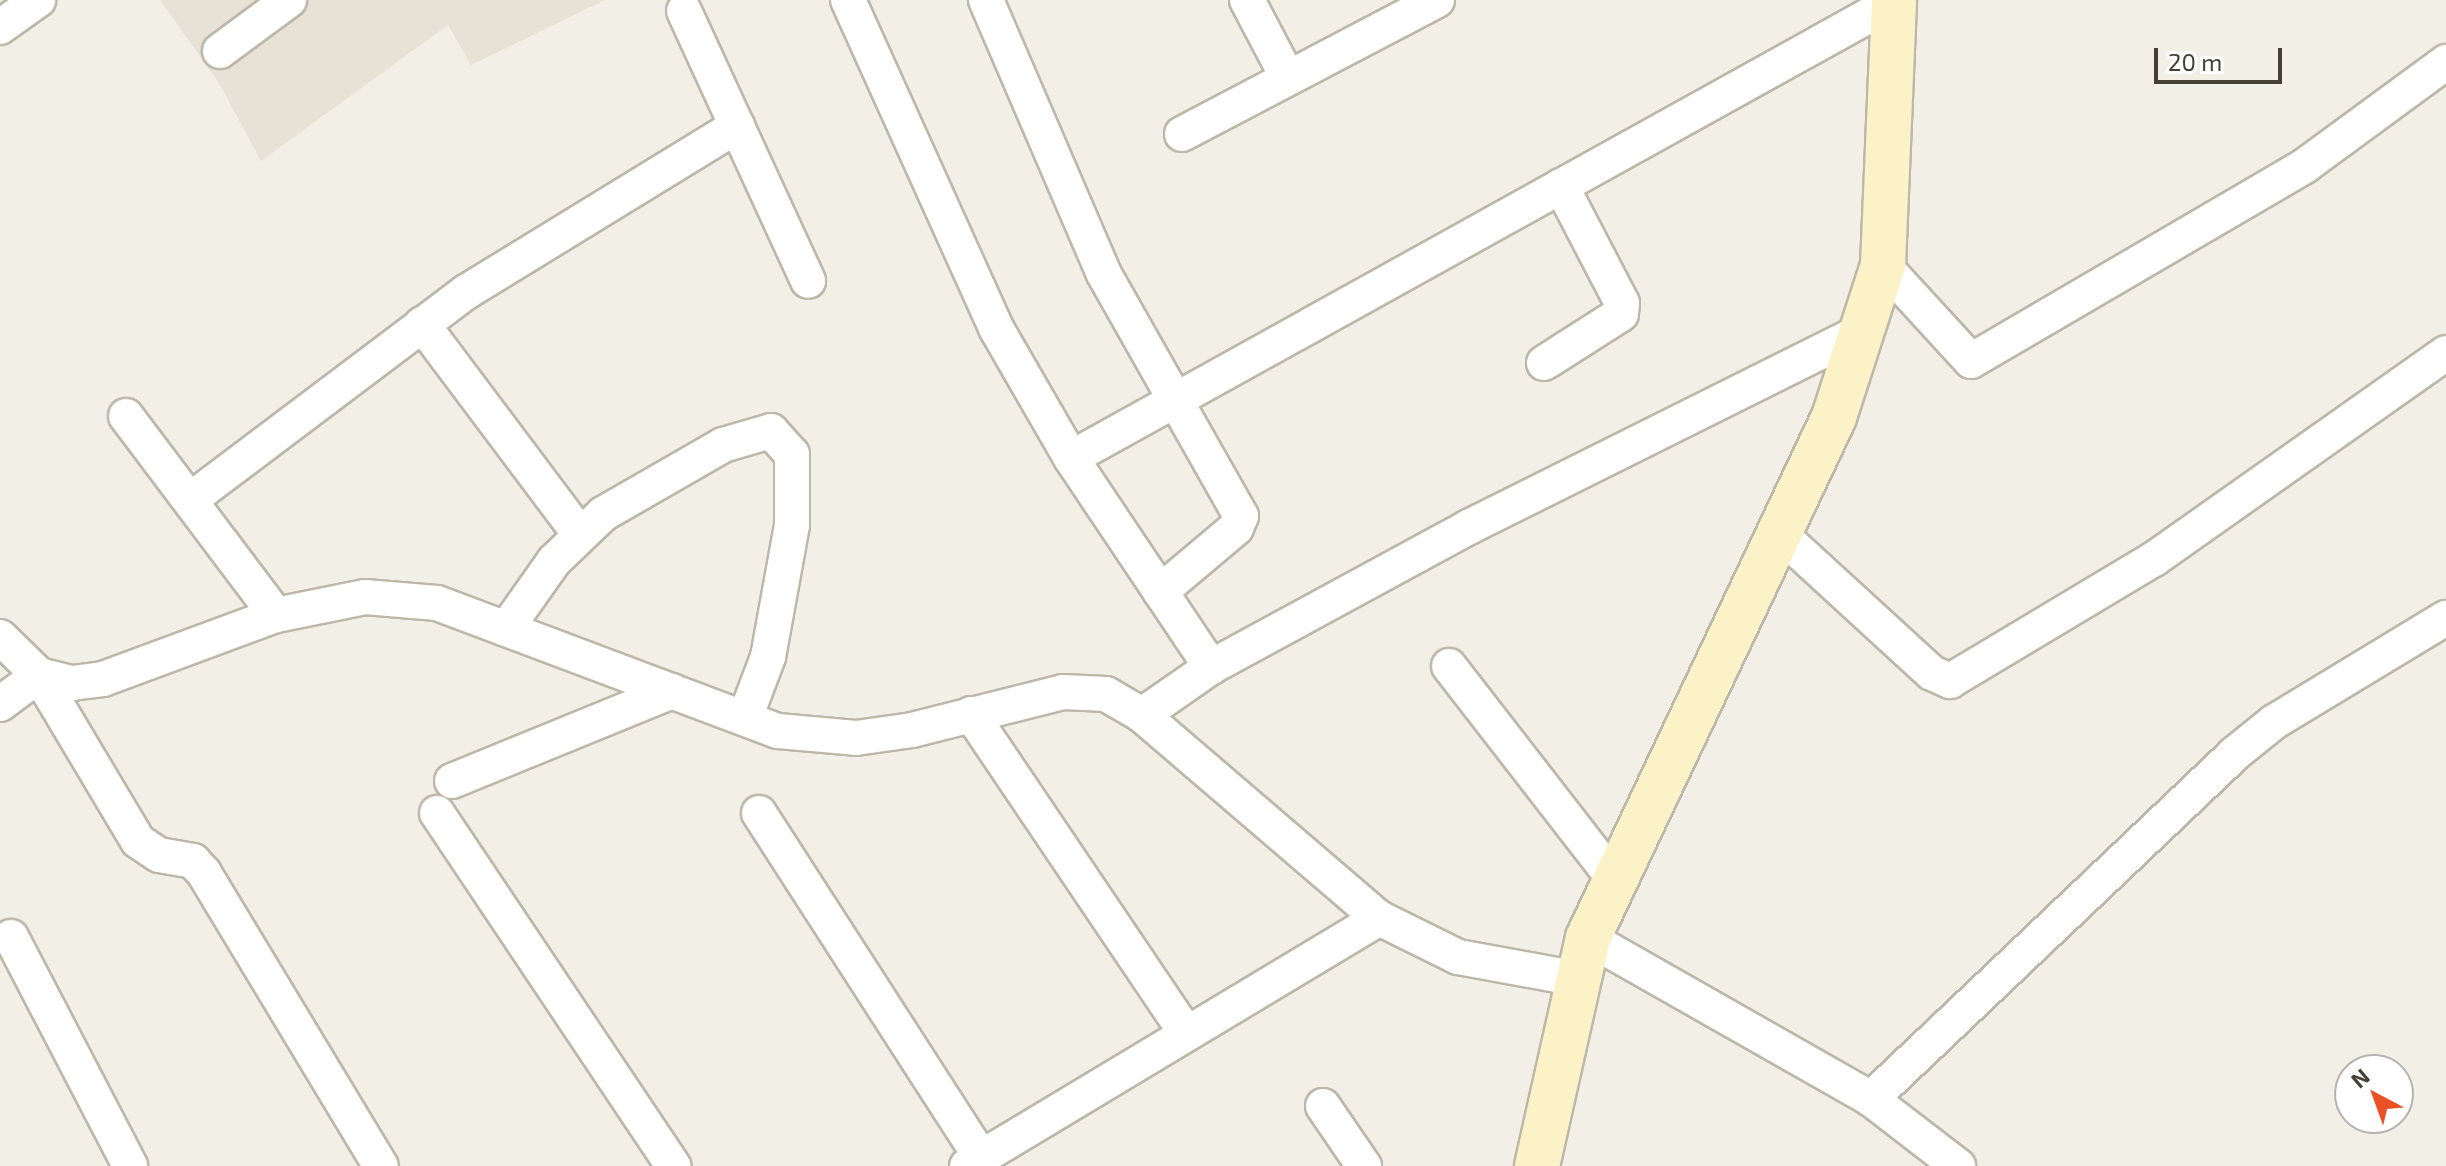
<!DOCTYPE html>
<style>
body{margin:0}
#map{position:relative;width:2446px;height:1166px;overflow:hidden;background:#f2efe7;font-family:"Exo 2",sans-serif}
div>[style]{position:absolute}
.residential>*{inset:0;background:#e6e2d5}
.roads{filter:drop-shadow(2px 0 #bdb7aa) drop-shadow(-2px 0 #bdb7aa) drop-shadow(0 2px #bdb7aa) drop-shadow(0 -2px #bdb7aa)}
.street>*{height:34px;margin:-17px;padding:0 17px;transform-origin:17px;border-radius:17px;background:#fff}
.secondary>*{height:44px;margin:-22px;padding:0 22px;transform-origin:22px;border-radius:22px;background:#fbf2c8}
span{translate:-50% -50%;white-space:nowrap;text-align:center;line-height:1.15;-webkit-text-stroke:6px #fff;paint-order:stroke}
.north{position:absolute;left:2334px;top:1054px;width:80px;height:80px;box-sizing:border-box;background:#fff;border:2px solid #b4b3af;border-radius:50%;rotate:319deg;font-size:22px;font-weight:700;line-height:32px;text-align:center;color:#444036}
.north::after{content:'';display:block;margin:auto;width:28px;height:36px;background:#eb5125;clip-path:polygon(50% 0,100% 100%,50% 72%,0 100%)}
.scale{position:absolute;left:2154px;top:48px;width:128px;height:36px;box-sizing:border-box;border:4px solid #444036;border-top:0;padding-left:10px;font-size:24px;line-height:28px;white-space:nowrap;color:#444036;-webkit-text-stroke:6px #fff;paint-order:stroke}
</style>
<div id="map">
<div class="residential">
<i style="clip-path:polygon(160px 0,605px 0,471px 65px,448px 25px,261px 161px,219px 83px)"></i>
</div>
<div class="roads">
<div class="street">
<i style="left:848px;top:0;width:360px;rotate:65.7deg"></i>
<i style="left:996px;top:328px;width:150px;rotate:60deg"></i>
<i style="left:1071px;top:458px;width:252px;rotate:56.2deg"></i>
<i style="left:986px;top:0;width:298px;rotate:66.7deg"></i>
<i style="left:1104px;top:274px;width:278px;rotate:60.5deg"></i>
<i style="left:1241px;top:516px;width:13px;rotate:113deg"></i>
<i style="left:1236px;top:528px;width:99px;rotate:139.9deg"></i>
<i style="left:1247px;top:0;width:88px;rotate:62.3deg"></i>
<i style="left:684px;top:11px;width:297px;rotate:65.3deg"></i>
<i style="left:0;top:27px;width:47px;rotate:-35.4deg"></i>
<i style="left:220px;top:51px;width:86px;rotate:-36.5deg"></i>
<i style="left:1182px;top:134px;width:288px;rotate:-27.7deg"></i>
<i style="left:1883px;top:265px;width:130px;rotate:47.5deg"></i>
<i style="left:1971px;top:361px;width:388px;rotate:-30.3deg"></i>
<i style="left:2306px;top:165px;width:174px;rotate:-36.3deg"></i>
<i style="left:422px;top:324px;width:261px;rotate:53.1deg"></i>
<i style="left:1544px;top:363px;width:91px;rotate:-32.5deg"></i>
<i style="left:1621px;top:314px;width:11px;rotate:-85deg"></i>
<i style="left:1622px;top:303px;width:132px;rotate:-117.5deg"></i>
<i style="left:126px;top:416px;width:249px;rotate:53deg"></i>
<i style="left:1071px;top:458px;width:944px;rotate:-29.01deg"></i>
<i style="left:190px;top:500px;width:346px;rotate:-37deg"></i>
<i style="left:466px;top:292px;width:318px;rotate:-31.5deg"></i>
<i style="left:1779px;top:533px;width:207px;rotate:42.5deg"></i>
<i style="left:1932px;top:673px;width:20px;rotate:24deg"></i>
<i style="left:1950px;top:681px;width:238px;rotate:-30.9deg"></i>
<i style="left:2154px;top:559px;width:357px;rotate:-35.2deg"></i>
<i style="left:506px;top:629px;width:83px;rotate:-54.8deg"></i>
<i style="left:554px;top:561px;width:68px;rotate:-43.8deg"></i>
<i style="left:603px;top:514px;width:138px;rotate:-29.9deg"></i>
<i style="left:723px;top:445px;width:50px;rotate:-16.3deg"></i>
<i style="left:771px;top:431px;width:31px;rotate:48deg"></i>
<i style="left:792px;top:454px;width:71px;rotate:90deg"></i>
<i style="left:792px;top:525px;width:134px;rotate:100.3deg"></i>
<i style="left:768px;top:657px;width:65px;rotate:110.7deg"></i>
<i style="left:0;top:637px;width:54px;rotate:44.3deg"></i>
<i style="left:39px;top:675px;width:34px;rotate:14deg"></i>
<i style="left:72px;top:683px;width:31px;rotate:-7deg"></i>
<i style="left:103px;top:679px;width:184px;rotate:-20.3deg"></i>
<i style="left:276px;top:615px;width:91px;rotate:-11.4deg"></i>
<i style="left:365px;top:597px;width:72px;rotate:4.8deg"></i>
<i style="left:437px;top:603px;width:364px;rotate:20.6deg"></i>
<i style="left:778px;top:731px;width:78px;rotate:5.1deg"></i>
<i style="left:856px;top:738px;width:57px;rotate:-8.1deg"></i>
<i style="left:912px;top:730px;width:156px;rotate:-14.1deg"></i>
<i style="left:1063px;top:692px;width:43px;rotate:2.7deg"></i>
<i style="left:1106px;top:694px;width:42px;rotate:30.3deg"></i>
<i style="left:1142px;top:715px;width:312px;rotate:40.6deg"></i>
<i style="left:1379px;top:918px;width:88px;rotate:26.3deg"></i>
<i style="left:1458px;top:957px;width:123px;rotate:10.3deg"></i>
<i style="left:1449px;top:666px;width:271px;rotate:52.2deg"></i>
<i style="left:0;top:704px;width:49px;rotate:-36.6deg"></i>
<i style="left:39px;top:675px;width:193px;rotate:59.2deg"></i>
<i style="left:138px;top:841px;width:25px;rotate:34deg"></i>
<i style="left:159px;top:855px;width:35px;rotate:10deg"></i>
<i style="left:193px;top:861px;width:16px;rotate:47deg"></i>
<i style="left:204px;top:873px;width:342px;rotate:58.9deg"></i>
<i style="left:971px;top:714px;width:382px;rotate:56deg"></i>
<i style="left:1142px;top:715px;width:84px;rotate:-34.8deg"></i>
<i style="left:1211px;top:667px;width:294px;rotate:-28.5deg"></i>
<i style="left:1469px;top:527px;width:439px;rotate:-26.5deg"></i>
<i style="left:452px;top:781px;width:238px;rotate:-22.2deg"></i>
<i style="left:437px;top:813px;width:425px;rotate:56.2deg"></i>
<i style="left:759px;top:813px;width:409px;rotate:57.2deg"></i>
<i style="left:11px;top:937px;width:258px;rotate:62.5deg"></i>
<i style="left:1588px;top:938px;width:326px;rotate:29.6deg"></i>
<i style="left:1871px;top:1099px;width:110px;rotate:37.6deg"></i>
<i style="left:1871px;top:1099px;width:499px;rotate:-43.5deg"></i>
<i style="left:2233px;top:755px;width:53px;rotate:-38.8deg"></i>
<i style="left:2274px;top:722px;width:201px;rotate:-31.2deg"></i>
<i style="left:1323px;top:1106px;width:73px;rotate:55.7deg"></i>
<i style="left:967px;top:1166px;width:481px;rotate:-31deg"></i>
</div>
<div class="secondary">
<i style="left:1537px;top:1166px;width:234px;rotate:-77.4deg"></i>
<i style="left:1588px;top:938px;width:576px;rotate:-64.72deg"></i>
<i style="left:1834px;top:417px;width:160px;rotate:-72.1deg"></i>
<i style="left:1883px;top:265px;width:265px;rotate:-87.6deg"></i>
</div>
</div>
<div class="north">N</div>
<div class="scale">20 m</div>
</div>
